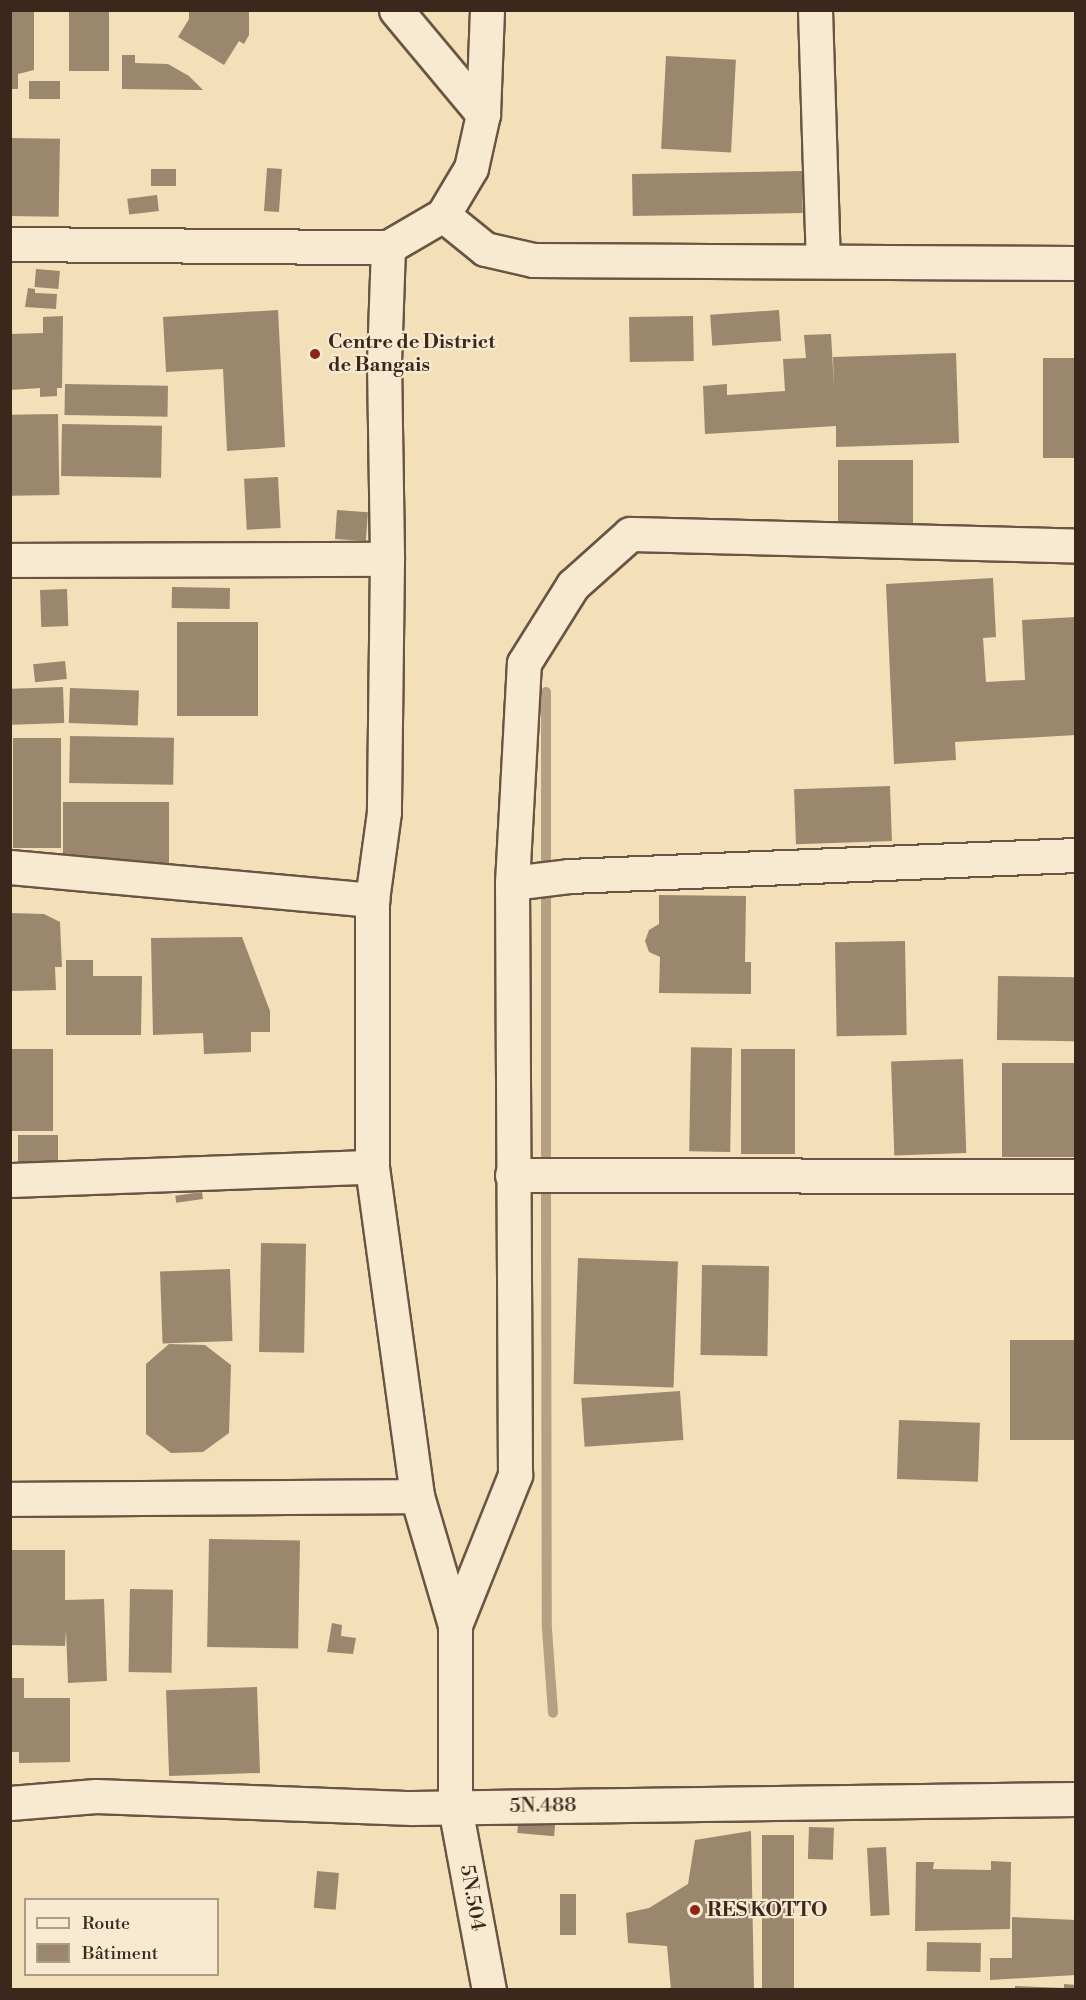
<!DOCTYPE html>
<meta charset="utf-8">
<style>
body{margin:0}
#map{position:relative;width:1086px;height:2000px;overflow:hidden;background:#f3dfb8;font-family:"Libre Bodoni",serif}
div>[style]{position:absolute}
.stream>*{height:10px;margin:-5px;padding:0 5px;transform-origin:5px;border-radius:5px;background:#b5a083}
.building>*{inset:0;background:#9b876e;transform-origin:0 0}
.roads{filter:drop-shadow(2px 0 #6a5544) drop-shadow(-2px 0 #6a5544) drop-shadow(0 2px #6a5544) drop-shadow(0 -2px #6a5544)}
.street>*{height:33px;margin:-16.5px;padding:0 16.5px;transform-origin:16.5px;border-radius:16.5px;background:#f7ead1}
.dots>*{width:16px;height:16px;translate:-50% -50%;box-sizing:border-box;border:3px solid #f7ead1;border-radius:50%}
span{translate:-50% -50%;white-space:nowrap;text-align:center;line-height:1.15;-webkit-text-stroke:4.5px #f7ead1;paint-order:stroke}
.poi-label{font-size:20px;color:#3c271d;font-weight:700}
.left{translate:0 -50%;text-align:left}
.street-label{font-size:20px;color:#3c271d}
.frame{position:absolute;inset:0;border:12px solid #3c271d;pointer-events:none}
.legend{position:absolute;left:24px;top:1898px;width:195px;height:78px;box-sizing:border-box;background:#f7ead1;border:2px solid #ac9c89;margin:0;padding:8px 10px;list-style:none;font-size:18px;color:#3c271d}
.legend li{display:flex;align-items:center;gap:12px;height:30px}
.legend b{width:30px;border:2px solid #ac9c89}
</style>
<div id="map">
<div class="stream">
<i style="left:546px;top:867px;width:175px;rotate:-90deg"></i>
<i style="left:546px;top:883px;width:272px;rotate:90deg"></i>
<i style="left:546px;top:1177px;width:452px;rotate:89.9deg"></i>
<i style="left:547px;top:1629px;width:84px;rotate:85.9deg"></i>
</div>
<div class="building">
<i style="clip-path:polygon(10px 10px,34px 10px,34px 70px,18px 74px,18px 89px,10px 89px)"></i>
<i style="left:69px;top:10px;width:40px;height:61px"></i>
<i style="clip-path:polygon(189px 10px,249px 10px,249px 35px,244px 44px,239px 41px,224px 65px,178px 37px,189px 19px)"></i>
<i style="clip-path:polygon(122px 55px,135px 55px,135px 63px,168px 64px,189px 76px,203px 90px,122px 89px)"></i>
<i style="left:666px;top:56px;width:70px;height:93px;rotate:3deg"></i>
<i style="left:29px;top:81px;width:31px;height:18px"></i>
<i style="left:10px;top:138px;width:50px;height:78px;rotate:1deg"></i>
<i style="left:267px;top:168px;width:15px;height:43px;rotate:4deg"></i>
<i style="left:151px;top:169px;width:25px;height:17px"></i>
<i style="left:802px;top:171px;width:42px;height:170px;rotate:89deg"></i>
<i style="left:157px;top:195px;width:16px;height:30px;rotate:83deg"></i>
<i style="left:36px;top:269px;width:24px;height:18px;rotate:5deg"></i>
<i style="clip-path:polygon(28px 288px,35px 289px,35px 293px,57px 294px,56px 309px,25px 307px)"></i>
<i style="clip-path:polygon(278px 310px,285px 447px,227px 451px,223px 369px,166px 372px,163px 317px)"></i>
<i style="left:779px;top:310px;width:31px;height:69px;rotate:86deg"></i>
<i style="clip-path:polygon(63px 316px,62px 388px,57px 388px,57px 396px,40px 397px,40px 388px,10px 390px,10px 334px,43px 333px,43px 317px)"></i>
<i style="left:693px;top:316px;width:45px;height:64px;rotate:89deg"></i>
<i style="clip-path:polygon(831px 334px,834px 386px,833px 357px,956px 353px,959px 443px,836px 447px,836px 426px,705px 434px,703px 386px,727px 384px,727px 395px,785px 391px,783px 359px,806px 358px,804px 335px)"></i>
<i style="left:1076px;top:358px;width:100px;height:33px;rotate:90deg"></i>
<i style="left:65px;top:384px;width:103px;height:31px;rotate:1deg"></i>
<i style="left:58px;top:414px;width:81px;height:48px;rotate:89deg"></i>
<i style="left:62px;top:424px;width:100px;height:52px;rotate:1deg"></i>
<i style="left:838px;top:460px;width:75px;height:69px"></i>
<i style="left:278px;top:477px;width:51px;height:34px;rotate:87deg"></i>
<i style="left:337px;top:510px;width:31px;height:29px;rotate:4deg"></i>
<i style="clip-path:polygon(993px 578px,996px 637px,983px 638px,986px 682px,1025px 680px,1022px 620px,1076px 617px,1076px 735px,955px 742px,956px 760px,894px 764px,886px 584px)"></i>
<i style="left:172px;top:587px;width:58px;height:21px;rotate:1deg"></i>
<i style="left:67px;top:589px;width:37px;height:27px;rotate:88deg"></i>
<i style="left:177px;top:622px;width:81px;height:94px"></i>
<i style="left:65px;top:661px;width:18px;height:32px;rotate:84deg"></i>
<i style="left:63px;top:687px;width:36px;height:52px;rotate:88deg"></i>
<i style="left:70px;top:688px;width:69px;height:35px;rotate:2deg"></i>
<i style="left:70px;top:736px;width:104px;height:47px;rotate:1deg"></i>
<i style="left:13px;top:738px;width:48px;height:110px"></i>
<i style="left:890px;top:786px;width:55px;height:96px;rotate:88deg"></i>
<i style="left:169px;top:802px;width:65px;height:106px;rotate:90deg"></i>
<i style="clip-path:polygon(659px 895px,746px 896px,745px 962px,751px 962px,751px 994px,659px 993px,660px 957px,649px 952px,645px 941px,649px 930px,659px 924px)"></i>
<i style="clip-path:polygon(10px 913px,44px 914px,60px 922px,62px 967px,55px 967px,56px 990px,10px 991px)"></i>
<i style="clip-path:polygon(242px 937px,270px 1011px,270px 1032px,251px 1032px,251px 1052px,204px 1054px,203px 1033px,153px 1035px,151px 938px)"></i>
<i style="left:905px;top:941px;width:94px;height:70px;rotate:89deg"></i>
<i style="clip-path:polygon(66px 960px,93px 960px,93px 976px,142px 976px,141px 1035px,66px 1035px)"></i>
<i style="left:998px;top:976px;width:78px;height:64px;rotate:1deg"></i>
<i style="left:732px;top:1048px;width:104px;height:41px;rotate:91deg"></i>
<i style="left:10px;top:1049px;width:43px;height:82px"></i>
<i style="left:741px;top:1049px;width:54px;height:105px"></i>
<i style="left:963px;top:1059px;width:94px;height:72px;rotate:88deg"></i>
<i style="left:1002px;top:1063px;width:74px;height:94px"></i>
<i style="left:18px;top:1135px;width:40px;height:32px"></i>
<i style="left:202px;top:1192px;width:7px;height:27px;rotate:82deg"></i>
<i style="left:261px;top:1243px;width:45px;height:109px;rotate:1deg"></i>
<i style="left:578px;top:1258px;width:100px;height:126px;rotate:2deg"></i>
<i style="left:702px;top:1265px;width:67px;height:90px;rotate:1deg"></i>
<i style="left:230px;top:1269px;width:72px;height:70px;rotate:88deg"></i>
<i style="left:1076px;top:1340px;width:100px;height:66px;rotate:90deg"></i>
<i style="clip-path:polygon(169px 1344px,205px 1345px,231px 1365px,229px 1433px,203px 1452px,171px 1453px,146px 1434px,146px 1364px)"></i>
<i style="left:680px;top:1391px;width:49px;height:99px;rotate:86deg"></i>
<i style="left:899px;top:1420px;width:81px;height:59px;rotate:2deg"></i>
<i style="left:209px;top:1539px;width:91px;height:108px;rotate:1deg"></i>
<i style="clip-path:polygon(10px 1550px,65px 1550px,65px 1600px,104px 1599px,107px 1681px,68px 1683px,66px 1630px,65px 1646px,10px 1645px)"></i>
<i style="left:130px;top:1589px;width:43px;height:83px;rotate:1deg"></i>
<i style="clip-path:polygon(332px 1623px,342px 1625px,341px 1636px,356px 1638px,353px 1654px,327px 1652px)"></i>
<i style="clip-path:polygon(10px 1678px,24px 1678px,24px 1698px,70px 1698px,70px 1762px,19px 1763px,19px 1752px,10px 1752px)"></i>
<i style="left:257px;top:1687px;width:86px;height:91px;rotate:88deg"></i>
<i style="left:519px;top:1813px;width:37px;height:20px;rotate:5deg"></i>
<i style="left:809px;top:1827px;width:25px;height:32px;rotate:2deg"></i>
<i style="clip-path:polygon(751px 1831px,754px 1990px,671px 1990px,667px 1946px,628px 1943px,626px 1913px,649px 1908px,688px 1884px,695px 1840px)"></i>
<i style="left:762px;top:1835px;width:32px;height:155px"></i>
<i style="left:886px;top:1847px;width:68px;height:19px;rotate:87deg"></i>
<i style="clip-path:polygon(991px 1861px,1011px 1862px,1010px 1929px,915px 1931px,916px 1862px,934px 1862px,933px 1869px,991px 1870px)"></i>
<i style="left:317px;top:1871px;width:22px;height:37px;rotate:5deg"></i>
<i style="left:560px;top:1894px;width:16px;height:41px"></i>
<i style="clip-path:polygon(1012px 1917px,1076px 1920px,1076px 1975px,990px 1980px,990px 1958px,1012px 1958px)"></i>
<i style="left:927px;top:1942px;width:54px;height:29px;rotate:1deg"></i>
<i style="clip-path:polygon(1064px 1984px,1076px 1985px,1076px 1990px,1015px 1990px,1015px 1986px,1064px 1988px)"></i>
</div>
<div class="roads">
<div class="street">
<i style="left:396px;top:10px;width:136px;rotate:50.1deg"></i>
<i style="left:487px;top:10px;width:104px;rotate:92.2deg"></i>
<i style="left:483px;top:114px;width:55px;rotate:102.5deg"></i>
<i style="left:471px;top:168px;width:55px;rotate:120.8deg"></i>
<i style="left:443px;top:215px;width:64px;rotate:149.8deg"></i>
<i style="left:388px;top:247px;width:116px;rotate:92deg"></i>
<i style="left:384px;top:363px;width:196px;rotate:89.1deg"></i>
<i style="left:387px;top:559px;width:253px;rotate:90.7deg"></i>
<i style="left:384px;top:812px;width:89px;rotate:97.8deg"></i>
<i style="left:372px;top:900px;width:267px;rotate:90deg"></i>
<i style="left:372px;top:1167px;width:332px;rotate:82.2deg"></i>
<i style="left:417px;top:1496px;width:134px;rotate:73.6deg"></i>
<i style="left:455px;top:1625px;width:182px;rotate:90deg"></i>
<i style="left:455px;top:1807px;width:186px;rotate:79.5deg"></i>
<i style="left:815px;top:10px;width:249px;rotate:88.2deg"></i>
<i style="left:443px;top:215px;width:54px;rotate:39deg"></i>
<i style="left:485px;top:249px;width:49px;rotate:12.9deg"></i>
<i style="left:533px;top:260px;width:543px;rotate:0.32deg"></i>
<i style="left:10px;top:244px;width:378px;rotate:0.5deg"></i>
<i style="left:10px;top:560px;width:377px;rotate:-0.2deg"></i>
<i style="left:10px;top:867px;width:364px;rotate:5.2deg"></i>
<i style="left:512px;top:883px;width:57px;rotate:-7deg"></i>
<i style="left:569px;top:876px;width:507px;rotate:-2.37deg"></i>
<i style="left:512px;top:1175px;width:564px;rotate:0.1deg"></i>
<i style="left:10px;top:1180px;width:362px;rotate:-2.1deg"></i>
<i style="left:10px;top:1499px;width:407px;rotate:-0.4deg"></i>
<i style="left:455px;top:1625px;width:162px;rotate:-68.2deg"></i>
<i style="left:515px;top:1475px;width:592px;rotate:-90.29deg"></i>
<i style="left:512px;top:883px;width:220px;rotate:-86.9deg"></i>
<i style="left:524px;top:663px;width:92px;rotate:-57.9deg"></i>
<i style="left:573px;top:585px;width:76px;rotate:-41.8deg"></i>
<i style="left:630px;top:534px;width:446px;rotate:1.5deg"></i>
<i style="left:10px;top:1803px;width:86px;rotate:-4.7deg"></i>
<i style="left:96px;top:1796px;width:316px;rotate:2.2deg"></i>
<i style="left:412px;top:1808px;width:664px;rotate:-0.78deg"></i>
</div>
</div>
<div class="dots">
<i style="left:315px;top:354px;background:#8f2418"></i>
<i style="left:695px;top:1910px;background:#8f2418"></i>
</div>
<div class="poi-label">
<span class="left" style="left:328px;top:354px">Centre de District<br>de Bangais</span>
<span class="left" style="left:707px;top:1910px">RES KOTTO</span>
</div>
<div class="street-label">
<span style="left:543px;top:1806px;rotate:-1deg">5N.488</span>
<span style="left:472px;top:1898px;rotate:80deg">5N.504</span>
</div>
<div class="frame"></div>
<ul class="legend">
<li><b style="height:8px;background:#f7ead1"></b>Route</li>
<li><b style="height:16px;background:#9b876e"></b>Bâtiment</li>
</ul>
</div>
